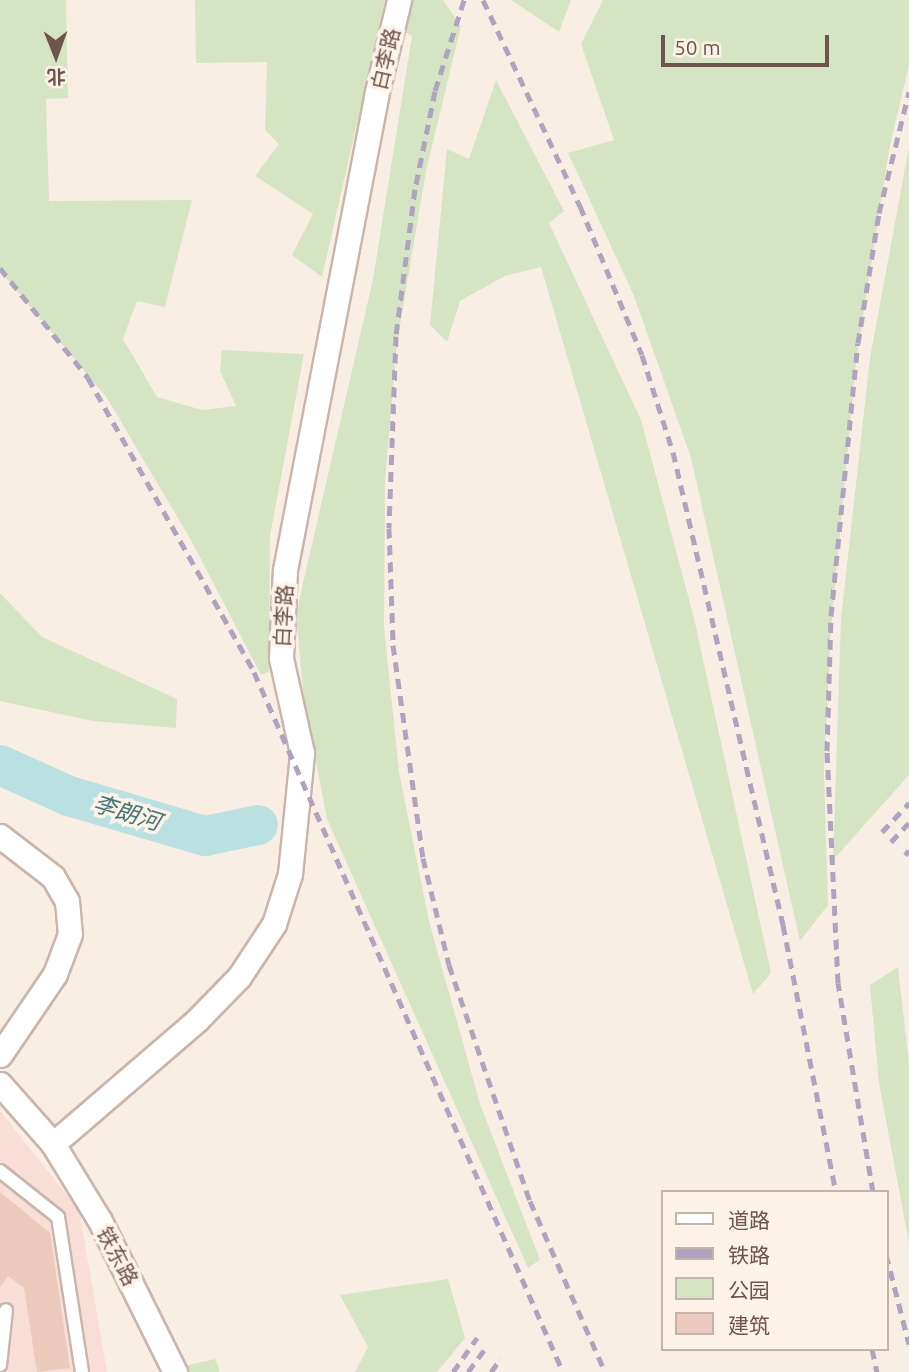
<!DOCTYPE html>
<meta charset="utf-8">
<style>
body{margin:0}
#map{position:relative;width:909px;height:1372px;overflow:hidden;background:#f9eee3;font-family:Ubuntu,"Noto Sans SC",sans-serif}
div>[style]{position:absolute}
.commercial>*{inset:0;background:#f9ddd7}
.green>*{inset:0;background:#d5e5c3}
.river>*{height:40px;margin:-20px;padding:0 20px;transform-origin:20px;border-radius:20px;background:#bae0e1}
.building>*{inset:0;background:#eccabd}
.roads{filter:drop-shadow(2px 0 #c9b5ab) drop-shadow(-2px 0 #c9b5ab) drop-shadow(0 2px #c9b5ab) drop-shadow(0 -2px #c9b5ab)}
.service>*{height:12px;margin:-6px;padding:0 6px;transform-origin:6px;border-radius:6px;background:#fff}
.minor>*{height:23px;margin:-11.5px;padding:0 11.5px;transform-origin:11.5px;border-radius:11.5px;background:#fff}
.rail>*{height:5px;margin-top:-2.5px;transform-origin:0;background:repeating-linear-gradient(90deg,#afa3c1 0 10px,transparent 0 17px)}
span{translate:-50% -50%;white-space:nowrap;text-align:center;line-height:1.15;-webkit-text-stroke:7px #fdf2e8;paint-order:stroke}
.street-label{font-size:21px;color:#6e544c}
.water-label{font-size:23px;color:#457779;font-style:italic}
.legend{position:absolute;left:661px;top:1190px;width:228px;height:161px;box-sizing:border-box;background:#fdf2e8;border:2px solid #c4b3aa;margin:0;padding:9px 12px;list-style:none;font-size:21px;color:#6e544c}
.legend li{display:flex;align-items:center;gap:14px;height:35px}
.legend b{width:35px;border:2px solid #c4b3aa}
.north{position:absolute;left:21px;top:21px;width:70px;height:70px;-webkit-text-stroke:5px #fdf2e8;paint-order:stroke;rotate:179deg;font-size:19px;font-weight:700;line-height:28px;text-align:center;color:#6e544c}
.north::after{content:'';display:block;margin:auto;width:24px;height:32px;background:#6e544c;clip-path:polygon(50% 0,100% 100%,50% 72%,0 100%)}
.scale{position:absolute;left:661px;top:35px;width:168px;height:32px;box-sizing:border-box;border:4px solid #6e544c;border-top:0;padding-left:9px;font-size:21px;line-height:24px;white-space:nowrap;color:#6e544c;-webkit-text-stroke:5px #fdf2e8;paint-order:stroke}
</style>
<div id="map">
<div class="commercial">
<i style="clip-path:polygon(0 1111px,79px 1210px,107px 1372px,0 1372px)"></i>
</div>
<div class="green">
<i style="clip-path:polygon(0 0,66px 0,68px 98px,46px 99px,49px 201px,192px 200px,165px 307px,137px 301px,123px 339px,157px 397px,202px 410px,236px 406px,220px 371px,222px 350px,304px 354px,270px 536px,269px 672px,261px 675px,192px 542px,107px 398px,0 271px)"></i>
<i style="clip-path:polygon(195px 0,385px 0,322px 277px,292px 255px,313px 214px,255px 176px,279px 144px,265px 130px,267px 62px,196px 63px)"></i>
<i style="clip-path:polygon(408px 0,443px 0,461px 26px,426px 171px,397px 343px,385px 481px,384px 627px,399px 772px,429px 921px,480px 1104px,540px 1260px,528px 1268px,327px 819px,304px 700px,296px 614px,373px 279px,412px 36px,401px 30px)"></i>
<i style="clip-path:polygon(511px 0,571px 0,559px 32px)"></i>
<i style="clip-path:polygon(603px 0,909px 0,909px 65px,889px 150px,856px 363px,831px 629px,824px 773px,828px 905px,800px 941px,691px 458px,634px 296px,568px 153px,614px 140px,581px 44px)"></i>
<i style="clip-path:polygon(496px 80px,564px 211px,549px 223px,641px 420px,694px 618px,771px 973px,753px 994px,541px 267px,505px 276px,460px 301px,447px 342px,430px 325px,447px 149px,469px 159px)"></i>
<i style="clip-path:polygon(909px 147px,909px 775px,833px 860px,841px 619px,870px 358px)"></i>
<i style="clip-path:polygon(0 593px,42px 637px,177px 699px,176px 728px,93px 721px,0 701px)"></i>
<i style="clip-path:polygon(898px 967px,909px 1063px,909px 1243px,879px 1083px,870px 985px)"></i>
<i style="clip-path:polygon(448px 1279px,465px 1338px,437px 1372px,355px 1372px,368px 1347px,340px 1295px)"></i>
<i style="clip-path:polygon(215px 1359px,220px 1372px,158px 1372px)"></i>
</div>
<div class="river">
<i style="left:0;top:765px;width:76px;rotate:24.2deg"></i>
<i style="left:69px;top:796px;width:142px;rotate:16.4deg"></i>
<i style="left:205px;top:836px;width:54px;rotate:-11.7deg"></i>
</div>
<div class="building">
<i style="clip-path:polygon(0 1192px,50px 1233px,70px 1368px,37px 1372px,24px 1288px,8px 1276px,0 1287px)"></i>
</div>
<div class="roads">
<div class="service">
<i style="left:0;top:1171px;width:74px;rotate:38.4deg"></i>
<i style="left:58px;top:1217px;width:157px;rotate:81.2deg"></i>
<i style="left:0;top:1365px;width:55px;rotate:-83.8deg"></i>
</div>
<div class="minor">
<i style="left:0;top:836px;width:67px;rotate:37.7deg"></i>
<i style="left:53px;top:877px;width:28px;rotate:60deg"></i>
<i style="left:67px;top:901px;width:33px;rotate:85deg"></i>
<i style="left:70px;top:934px;width:43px;rotate:110.6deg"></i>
<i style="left:55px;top:974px;width:98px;rotate:124.2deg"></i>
<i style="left:0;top:1084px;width:80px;rotate:48.5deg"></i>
<i style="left:53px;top:1144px;width:90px;rotate:58.6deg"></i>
<i style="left:100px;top:1221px;width:169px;rotate:63.6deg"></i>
<i style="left:53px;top:1144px;width:190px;rotate:-40.7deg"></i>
<i style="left:197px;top:1020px;width:60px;rotate:-45.7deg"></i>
<i style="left:239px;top:977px;width:64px;rotate:-56.6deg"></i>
<i style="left:274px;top:924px;width:52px;rotate:-72.3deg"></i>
<i style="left:290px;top:874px;width:122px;rotate:-84.3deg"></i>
<i style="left:302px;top:753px;width:97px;rotate:-102.5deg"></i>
<i style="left:281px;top:658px;width:88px;rotate:-87.4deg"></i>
<i style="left:285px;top:570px;width:483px;rotate:-79.1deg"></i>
<i style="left:376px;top:96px;width:99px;rotate:-76.5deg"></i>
</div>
</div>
<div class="rail">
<i style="left:464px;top:0;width:96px;rotate:107.7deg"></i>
<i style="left:435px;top:91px;width:100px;rotate:101.5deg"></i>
<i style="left:415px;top:189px;width:148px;rotate:97.4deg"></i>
<i style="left:396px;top:336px;width:192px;rotate:92.1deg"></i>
<i style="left:389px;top:528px;width:117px;rotate:88deg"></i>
<i style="left:393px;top:645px;width:215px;rotate:82deg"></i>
<i style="left:423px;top:858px;width:110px;rotate:76.3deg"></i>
<i style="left:449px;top:965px;width:250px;rotate:71.1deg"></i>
<i style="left:530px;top:1201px;width:187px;rotate:66.3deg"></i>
<i style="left:483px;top:0;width:228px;rotate:64.8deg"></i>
<i style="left:580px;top:206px;width:161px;rotate:67.4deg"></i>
<i style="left:642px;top:355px;width:102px;rotate:72.3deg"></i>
<i style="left:673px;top:452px;width:486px;rotate:76.9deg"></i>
<i style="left:783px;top:925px;width:272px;rotate:78.8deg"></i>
<i style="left:0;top:268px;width:141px;rotate:51.3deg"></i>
<i style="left:88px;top:378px;width:338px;rotate:60.5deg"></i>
<i style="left:254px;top:672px;width:765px;rotate:66.18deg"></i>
<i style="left:882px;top:832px;width:40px;rotate:-47deg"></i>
<i style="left:891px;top:842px;width:26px;rotate:-47deg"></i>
<i style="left:905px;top:855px;width:6px;rotate:-51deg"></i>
<i style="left:873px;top:1192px;width:212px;rotate:-99.5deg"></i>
<i style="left:838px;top:983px;width:232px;rotate:-92.7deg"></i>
<i style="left:827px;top:751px;width:135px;rotate:-88.3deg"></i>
<i style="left:831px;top:616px;width:274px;rotate:-84.4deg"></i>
<i style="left:858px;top:343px;width:132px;rotate:-80.8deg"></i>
<i style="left:879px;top:213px;width:125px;rotate:-76.1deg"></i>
<i style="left:886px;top:1254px;width:93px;rotate:75.7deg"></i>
<i style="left:872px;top:1349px;width:24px;rotate:78deg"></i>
<i style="left:453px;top:1372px;width:42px;rotate:-54.8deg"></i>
<i style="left:468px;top:1372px;width:31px;rotate:-54deg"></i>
<i style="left:491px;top:1372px;width:17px;rotate:-54deg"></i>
</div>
<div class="street-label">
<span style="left:385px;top:59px;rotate:-77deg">白李路</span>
<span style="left:283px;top:616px;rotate:-87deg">白李路</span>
<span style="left:118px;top:1256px;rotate:62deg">铁东路</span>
</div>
<div class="water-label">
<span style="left:127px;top:813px;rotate:17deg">李朗河</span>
</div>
<ul class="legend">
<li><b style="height:9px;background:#fff"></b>道路</li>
<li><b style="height:9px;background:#afa3c1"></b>铁路</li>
<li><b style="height:19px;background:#d5e5c3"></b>公园</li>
<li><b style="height:19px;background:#eccabd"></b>建筑</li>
</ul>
<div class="north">北</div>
<div class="scale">50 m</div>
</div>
